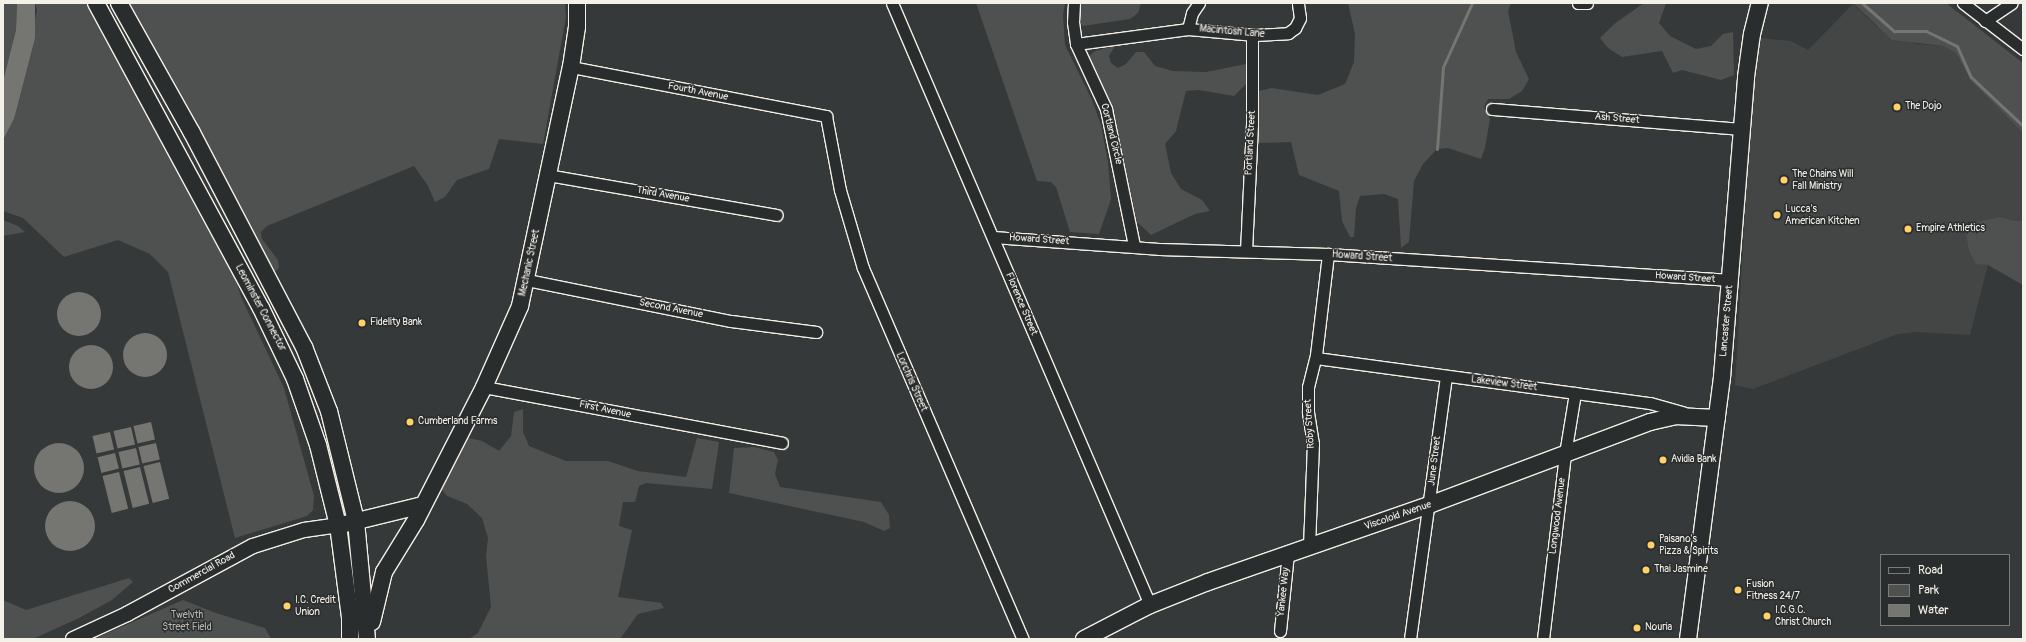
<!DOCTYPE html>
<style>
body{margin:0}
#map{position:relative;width:2026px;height:642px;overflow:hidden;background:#363939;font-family:Pangolin,sans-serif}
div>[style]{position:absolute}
.built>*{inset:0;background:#434645}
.green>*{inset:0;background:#4e514f}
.water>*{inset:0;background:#757572;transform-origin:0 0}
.round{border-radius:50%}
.stream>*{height:3px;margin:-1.5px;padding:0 1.5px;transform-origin:1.5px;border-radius:1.5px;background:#757572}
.roads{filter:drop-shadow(1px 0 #f4f1e8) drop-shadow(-1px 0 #f4f1e8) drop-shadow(0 1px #f4f1e8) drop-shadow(0 -1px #f4f1e8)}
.minor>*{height:11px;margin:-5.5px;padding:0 5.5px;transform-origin:5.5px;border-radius:5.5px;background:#2a2d2e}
.tertiary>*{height:14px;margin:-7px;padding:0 7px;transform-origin:7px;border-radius:7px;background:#2a2d2e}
.secondary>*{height:16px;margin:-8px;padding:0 8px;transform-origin:8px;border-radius:8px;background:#2a2d2e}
.dots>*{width:11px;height:11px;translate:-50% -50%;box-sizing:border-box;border:2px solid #2a2d2e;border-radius:50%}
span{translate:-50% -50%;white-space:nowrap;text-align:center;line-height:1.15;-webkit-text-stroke:3px #2a2d2e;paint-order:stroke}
.street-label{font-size:10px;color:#f4f1e8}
.poi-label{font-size:10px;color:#f4f1e8}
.left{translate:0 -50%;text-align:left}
.park-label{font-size:10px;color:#bab9b2}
.frame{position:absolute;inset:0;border:4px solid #f4f1e8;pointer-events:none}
.legend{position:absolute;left:1880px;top:554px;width:130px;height:72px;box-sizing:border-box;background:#2a2d2e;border:1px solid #7b7b78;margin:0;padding:5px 7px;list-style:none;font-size:12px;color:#f4f1e8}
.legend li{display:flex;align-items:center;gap:8px;height:20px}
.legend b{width:20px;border:1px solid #7b7b78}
</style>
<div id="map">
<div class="built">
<i style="clip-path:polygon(1853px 4px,1876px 26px,1916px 44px,1943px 46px,1956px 53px,1971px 81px,2022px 132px,2023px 220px,2015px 221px,2000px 217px,1970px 335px,1917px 332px,1898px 334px,1753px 389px,1735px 385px,1750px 128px,1760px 38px,1791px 41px,1808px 50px)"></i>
</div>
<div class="green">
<i style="clip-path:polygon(3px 3px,17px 3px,16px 30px,3px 81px)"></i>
<i style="clip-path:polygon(35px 3px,88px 3px,235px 277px,241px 297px,284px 388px,314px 496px,313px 510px,307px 516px,235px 538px,168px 272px,150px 254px,118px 240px,64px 257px,23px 218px,3px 211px,3px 140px,14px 119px,37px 10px)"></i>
<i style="clip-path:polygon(125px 3px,565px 3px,566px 17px,543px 144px,499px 139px,489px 169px,457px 180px,445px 197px,435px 202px,428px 186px,414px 166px,267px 226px,261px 232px,262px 239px,278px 260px,279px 268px,271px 275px)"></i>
<i style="clip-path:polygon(976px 3px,1065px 3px,1063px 15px,1065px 45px,1092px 100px,1101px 125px,1108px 162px,1111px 199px,1099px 234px,1070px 232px,1056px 187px,1051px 182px,1037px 181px)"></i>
<i style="clip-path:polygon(1079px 3px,1141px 3px,1138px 13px,1130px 19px,1083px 26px,1078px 20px)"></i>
<i style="clip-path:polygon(1348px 3px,1511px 3px,1508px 11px,1516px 52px,1529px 79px,1522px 91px,1509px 99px,1488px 99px,1484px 107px,1490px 119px,1485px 148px,1481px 159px,1448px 148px,1437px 149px,1423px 164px,1414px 181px,1409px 242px,1401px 248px,1398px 199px,1384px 194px,1360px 196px,1356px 208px,1354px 237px,1350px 237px,1342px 221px,1339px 191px,1299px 175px,1291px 142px,1258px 143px,1259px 91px,1272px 88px,1318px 95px,1345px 84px,1354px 62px,1355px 34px)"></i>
<i style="clip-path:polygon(1644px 3px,1666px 3px,1659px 23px,1670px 36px,1696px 49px,1711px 46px,1723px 34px,1733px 32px,1734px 75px,1721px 80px,1682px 70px,1673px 73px,1662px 51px,1622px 57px,1608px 48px,1600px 38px,1614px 24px)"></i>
<i style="clip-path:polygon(1853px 3px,1946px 3px,2023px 63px,2023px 133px,1971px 81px,1956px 53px,1943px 46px,1892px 40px)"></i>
<i style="clip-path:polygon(1115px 46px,1109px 56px,1111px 63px,1118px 68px,1126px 64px,1136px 52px,1144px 52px,1155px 66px,1173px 71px,1206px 72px,1246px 64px,1247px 83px,1234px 96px,1199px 90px,1186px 91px,1176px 131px,1165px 144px,1171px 173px,1181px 189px,1202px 200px,1210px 211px,1195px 214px,1151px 235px,1137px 222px,1115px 118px,1087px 58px,1095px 51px)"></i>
<i style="clip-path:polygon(2000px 217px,2015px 221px,2023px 220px,2023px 285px,1988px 265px,1976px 264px,1969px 250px,1966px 234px,1977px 222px)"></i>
<i style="clip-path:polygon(3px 220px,18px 226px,25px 232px,3px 236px)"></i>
<i style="clip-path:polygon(523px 409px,523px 432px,529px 446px,566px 461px,608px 461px,638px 471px,686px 477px,697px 438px,719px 442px,712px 489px,646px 483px,639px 486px,635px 502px,623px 502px,619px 526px,632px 530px,618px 597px,661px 603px,664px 608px,638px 614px,620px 639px,469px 639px,478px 633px,491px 607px,486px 556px,488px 538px,482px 518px,467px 504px,447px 496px,442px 490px,463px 443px,469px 438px,482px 441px,499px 451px,511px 436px,514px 412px)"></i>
<i style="clip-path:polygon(754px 447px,774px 452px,778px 460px,775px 474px,780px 487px,881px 502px,889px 515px,890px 528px,884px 531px,864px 522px,729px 493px,734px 448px)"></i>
<i style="clip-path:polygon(129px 578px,133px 582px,112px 600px,79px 618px,33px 639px,3px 639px,3px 600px,26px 610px)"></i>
<i style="clip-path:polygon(183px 600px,216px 613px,265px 628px,271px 639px,94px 639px)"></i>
</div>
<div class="water">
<i style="clip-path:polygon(17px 3px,35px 3px,35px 38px,14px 119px,3px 140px,3px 81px,16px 30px)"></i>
<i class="round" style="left:57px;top:292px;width:44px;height:44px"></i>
<i class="round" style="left:123px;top:333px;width:44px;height:44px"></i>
<i class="round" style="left:69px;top:345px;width:44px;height:44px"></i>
<i style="left:151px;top:422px;width:18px;height:18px;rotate:77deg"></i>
<i style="left:131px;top:427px;width:18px;height:18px;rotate:77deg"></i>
<i style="left:110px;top:432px;width:18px;height:18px;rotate:77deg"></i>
<i class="round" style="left:34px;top:443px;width:50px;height:50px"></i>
<i style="left:156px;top:443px;width:17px;height:18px;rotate:77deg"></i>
<i style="left:136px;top:448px;width:17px;height:18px;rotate:77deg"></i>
<i style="left:115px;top:453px;width:16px;height:18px;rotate:76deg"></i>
<i style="left:160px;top:462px;width:38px;height:17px;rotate:76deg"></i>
<i style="left:140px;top:467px;width:38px;height:17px;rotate:76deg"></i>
<i style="left:119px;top:472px;width:38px;height:17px;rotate:76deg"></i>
<i class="round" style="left:45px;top:501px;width:50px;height:50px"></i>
</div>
<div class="stream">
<i style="left:1862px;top:3px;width:43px;rotate:41.2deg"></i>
<i style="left:1894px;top:31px;width:32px"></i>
<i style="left:1926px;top:31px;width:34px;rotate:26deg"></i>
<i style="left:1957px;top:46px;width:34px;rotate:66deg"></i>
<i style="left:1971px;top:77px;width:71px;rotate:43.3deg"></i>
<i style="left:1437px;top:149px;width:82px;rotate:-85.8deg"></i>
<i style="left:1443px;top:67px;width:70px;rotate:-65.6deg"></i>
</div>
<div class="roads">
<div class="minor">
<i style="left:892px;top:3px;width:655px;rotate:66.8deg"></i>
<i style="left:1074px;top:3px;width:19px;rotate:93deg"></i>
<i style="left:1073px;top:22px;width:22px;rotate:82deg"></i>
<i style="left:1076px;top:44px;width:72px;rotate:65.2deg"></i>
<i style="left:1106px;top:109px;width:140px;rotate:78.4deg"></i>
<i style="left:1578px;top:3px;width:9px"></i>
<i style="left:1963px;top:3px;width:76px;rotate:37.5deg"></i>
<i style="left:1985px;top:21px;width:32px;rotate:-34deg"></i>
<i style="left:1188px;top:29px;width:16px;rotate:-76deg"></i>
<i style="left:1192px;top:13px;width:12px;rotate:-55deg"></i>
<i style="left:1076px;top:44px;width:113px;rotate:-7.6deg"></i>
<i style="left:1188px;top:29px;width:67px;rotate:5.1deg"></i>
<i style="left:1255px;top:35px;width:33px;rotate:-3deg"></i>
<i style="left:1288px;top:33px;width:9px;rotate:-36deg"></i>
<i style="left:1295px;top:28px;width:11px;rotate:-63deg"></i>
<i style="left:1300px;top:18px;width:15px;rotate:-98deg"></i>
<i style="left:571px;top:67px;width:260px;rotate:10.9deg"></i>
<i style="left:826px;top:116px;width:75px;rotate:79.3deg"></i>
<i style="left:840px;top:190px;width:81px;rotate:73.6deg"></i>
<i style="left:863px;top:268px;width:404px;rotate:66.7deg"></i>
<i style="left:1492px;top:109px;width:251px;rotate:4.6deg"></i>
<i style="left:548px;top:175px;width:232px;rotate:9.9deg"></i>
<i style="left:993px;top:237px;width:166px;rotate:4.1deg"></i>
<i style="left:1159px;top:249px;width:169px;rotate:1.7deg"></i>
<i style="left:1328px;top:254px;width:404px;rotate:3.7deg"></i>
<i style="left:1246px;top:251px;width:127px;rotate:-87.3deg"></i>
<i style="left:1252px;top:124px;width:89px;rotate:-90deg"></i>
<i style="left:527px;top:280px;width:208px;rotate:11.4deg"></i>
<i style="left:731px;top:321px;width:86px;rotate:7.4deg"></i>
<i style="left:1316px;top:358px;width:337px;rotate:7.7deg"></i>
<i style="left:1650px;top:403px;width:35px;rotate:16deg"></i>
<i style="left:484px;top:387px;width:303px;rotate:10.6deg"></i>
<i style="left:1309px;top:547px;width:103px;rotate:-87.8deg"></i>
<i style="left:1313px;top:444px;width:33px;rotate:-99deg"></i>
<i style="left:1308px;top:411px;width:24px;rotate:-90deg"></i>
<i style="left:1308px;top:387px;width:33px;rotate:-76deg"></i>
<i style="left:1316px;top:355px;width:102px;rotate:-83.2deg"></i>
<i style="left:1280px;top:631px;width:78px;rotate:-84.1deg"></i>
<i style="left:1410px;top:639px;width:264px;rotate:-82.2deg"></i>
<i style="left:1543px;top:639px;width:186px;rotate:-83.2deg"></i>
<i style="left:1565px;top:454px;width:62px;rotate:-80.7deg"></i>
</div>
<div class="tertiary">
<i style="left:73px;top:639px;width:60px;rotate:-24.8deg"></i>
<i style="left:127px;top:614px;width:143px;rotate:-28.4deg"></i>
<i style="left:253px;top:546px;width:53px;rotate:-17.4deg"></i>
<i style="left:304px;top:530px;width:34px;rotate:-8deg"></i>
</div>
<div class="secondary">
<i style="left:96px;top:3px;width:347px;rotate:61.6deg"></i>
<i style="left:261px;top:308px;width:79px;rotate:64.4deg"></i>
<i style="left:295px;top:379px;width:70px;rotate:70.8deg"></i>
<i style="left:318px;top:445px;width:82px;rotate:76deg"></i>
<i style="left:338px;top:525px;width:94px;rotate:82.6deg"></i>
<i style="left:350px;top:618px;width:21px;rotate:90deg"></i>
<i style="left:119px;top:3px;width:149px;rotate:60.7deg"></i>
<i style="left:192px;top:133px;width:242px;rotate:62.4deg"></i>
<i style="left:304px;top:347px;width:69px;rotate:68.7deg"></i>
<i style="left:329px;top:411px;width:113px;rotate:76.2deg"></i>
<i style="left:356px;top:521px;width:119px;rotate:84.7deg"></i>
<i style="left:345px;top:524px;width:80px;rotate:-13.7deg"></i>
<i style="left:372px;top:622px;width:51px;rotate:-76.5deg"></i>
<i style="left:384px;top:572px;width:61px;rotate:-58.4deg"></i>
<i style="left:416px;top:520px;width:149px;rotate:-62.9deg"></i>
<i style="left:484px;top:387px;width:89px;rotate:-66deg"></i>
<i style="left:520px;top:306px;width:244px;rotate:-78deg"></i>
<i style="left:571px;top:67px;width:40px;rotate:-81.5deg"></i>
<i style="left:577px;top:27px;width:24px;rotate:-90deg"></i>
<i style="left:1084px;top:639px;width:74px;rotate:-27.3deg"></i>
<i style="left:1150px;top:605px;width:62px;rotate:-21.6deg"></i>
<i style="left:1208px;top:582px;width:234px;rotate:-19.2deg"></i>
<i style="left:1429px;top:505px;width:236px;rotate:-20.6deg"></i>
<i style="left:1650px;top:422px;width:26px;rotate:-13deg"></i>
<i style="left:1675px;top:416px;width:42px;rotate:2.7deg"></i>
<i style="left:1688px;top:639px;width:264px;rotate:-82.6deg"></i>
<i style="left:1722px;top:377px;width:301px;rotate:-85.4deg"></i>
<i style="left:1746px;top:77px;width:43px;rotate:-82.1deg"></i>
<i style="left:1752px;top:34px;width:32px;rotate:-76deg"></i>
</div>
</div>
<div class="dots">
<i style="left:1897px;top:107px;background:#ffd166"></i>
<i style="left:1784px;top:180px;background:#ffd166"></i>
<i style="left:1777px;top:215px;background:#ffd166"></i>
<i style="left:1908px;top:229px;background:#ffd166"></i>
<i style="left:362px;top:323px;background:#ffd166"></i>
<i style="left:410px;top:422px;background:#ffd166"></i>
<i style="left:1663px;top:460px;background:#ffd166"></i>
<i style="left:1651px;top:545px;background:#ffd166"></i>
<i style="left:1646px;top:570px;background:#ffd166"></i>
<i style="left:1738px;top:590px;background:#ffd166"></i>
<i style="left:287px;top:606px;background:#ffd166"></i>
<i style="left:1767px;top:616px;background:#ffd166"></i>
<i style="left:1637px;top:628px;background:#ffd166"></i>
</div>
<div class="street-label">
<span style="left:1232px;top:32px;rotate:5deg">Macintosh Lane</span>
<span style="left:698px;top:92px;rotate:11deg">Fourth Avenue</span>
<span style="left:1617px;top:119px;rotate:5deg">Ash Street</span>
<span style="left:1111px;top:134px;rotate:76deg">Cortland Circle</span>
<span style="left:1251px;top:143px;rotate:-87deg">Portland Street</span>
<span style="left:663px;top:195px;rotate:10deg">Third Avenue</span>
<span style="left:1039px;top:240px;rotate:4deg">Howard Street</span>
<span style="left:1362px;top:257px;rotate:4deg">Howard Street</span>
<span style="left:530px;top:263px;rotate:-78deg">Mechanic Street</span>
<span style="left:1685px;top:278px;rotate:4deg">Howard Street</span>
<span style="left:1021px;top:304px;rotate:67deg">Florence Street</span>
<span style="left:260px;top:308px;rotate:62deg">Leominster Connector</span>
<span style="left:671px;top:309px;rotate:11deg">Second Avenue</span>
<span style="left:1727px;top:321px;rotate:-85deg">Lancaster Street</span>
<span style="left:911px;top:382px;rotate:66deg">Lorchris Street</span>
<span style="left:1504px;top:384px;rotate:7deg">Lakeview Street</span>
<span style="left:605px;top:410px;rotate:12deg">First Avenue</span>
<span style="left:1310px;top:424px;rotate:-94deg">Roby Street</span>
<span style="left:1435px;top:461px;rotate:-83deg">June Street</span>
<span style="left:1398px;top:516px;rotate:-19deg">Viscoloid Avenue</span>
<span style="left:1558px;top:516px;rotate:-83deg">Longwood Avenue</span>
<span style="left:202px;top:573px;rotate:-29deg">Commercial Road</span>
<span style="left:1284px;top:592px;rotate:-84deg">Yankee Way</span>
</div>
<div class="poi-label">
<span class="left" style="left:1905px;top:107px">The Dojo</span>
<span class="left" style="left:1792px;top:180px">The Chains Will<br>Fall Ministry</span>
<span class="left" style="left:1785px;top:215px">Lucca's<br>American Kitchen</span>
<span class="left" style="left:1916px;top:229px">Empire Athletics</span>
<span class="left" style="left:370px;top:323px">Fidelity Bank</span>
<span class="left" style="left:418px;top:422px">Cumberland Farms</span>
<span class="left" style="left:1671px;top:460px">Avidia Bank</span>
<span class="left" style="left:1659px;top:545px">Paisano's<br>Pizza &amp; Spirits</span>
<span class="left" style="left:1654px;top:570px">Thai Jasmine</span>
<span class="left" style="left:1746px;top:590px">Fusion<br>Fitness 24/7</span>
<span class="left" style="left:295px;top:606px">I.C. Credit<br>Union</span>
<span class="left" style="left:1775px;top:616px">I.C.G.C.<br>Christ Church</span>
<span class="left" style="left:1645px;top:628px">Nouria</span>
</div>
<div class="park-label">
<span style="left:187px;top:621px">Twelvth<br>Street Field</span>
</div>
<div class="frame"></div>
<ul class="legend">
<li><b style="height:5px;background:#2a2d2e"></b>Road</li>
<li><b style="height:11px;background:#4e514f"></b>Park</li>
<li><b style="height:11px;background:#757572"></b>Water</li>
</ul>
</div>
